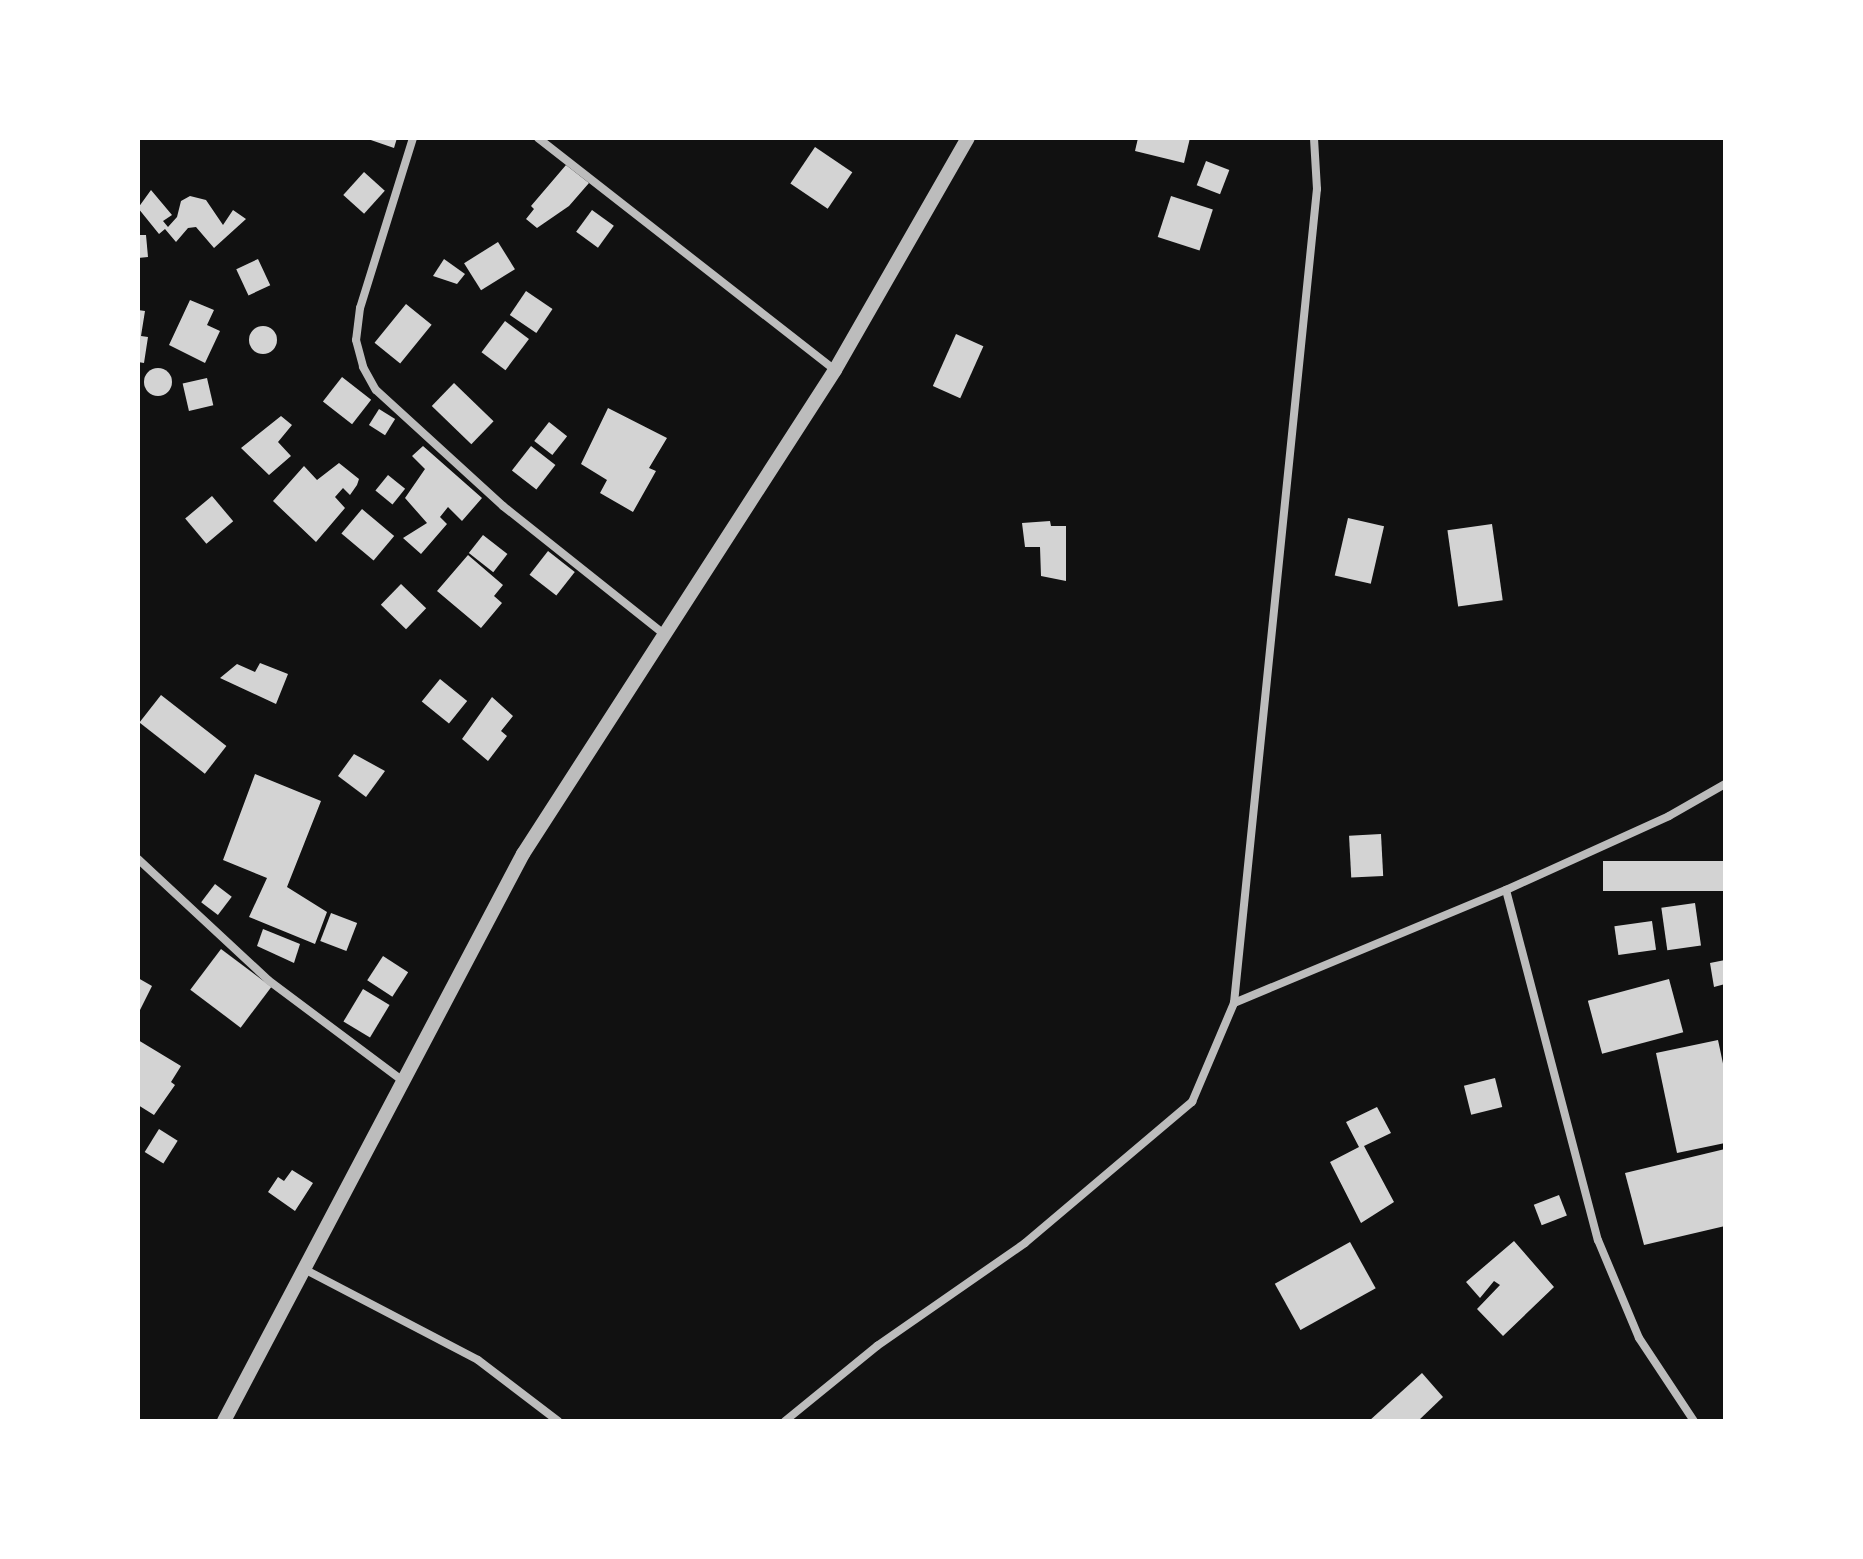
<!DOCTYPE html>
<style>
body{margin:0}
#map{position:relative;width:1863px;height:1559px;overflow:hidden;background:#111;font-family:"DejaVu Sans",sans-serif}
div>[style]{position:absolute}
.building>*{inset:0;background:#d3d3d3;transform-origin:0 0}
.round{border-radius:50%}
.minor>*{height:8px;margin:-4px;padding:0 4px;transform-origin:4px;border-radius:4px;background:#bcbcbc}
.tertiary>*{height:14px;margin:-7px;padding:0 7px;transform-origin:7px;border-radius:7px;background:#bcbcbc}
span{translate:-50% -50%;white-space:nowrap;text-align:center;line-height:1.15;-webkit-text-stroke:8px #fff;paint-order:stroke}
.frame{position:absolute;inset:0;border:140px solid #fff;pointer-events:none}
</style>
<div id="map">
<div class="building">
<i style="clip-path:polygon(365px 138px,397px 138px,394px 148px)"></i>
<i style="clip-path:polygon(1138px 138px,1190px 138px,1184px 163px,1135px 151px)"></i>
<i style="left:815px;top:147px;width:45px;height:44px;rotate:34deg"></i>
<i style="left:1206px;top:161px;width:25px;height:26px;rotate:21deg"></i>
<i style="clip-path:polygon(566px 165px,589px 183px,569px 206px,537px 228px,526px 219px,534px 209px,531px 206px)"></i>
<i style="left:364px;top:172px;width:28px;height:31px;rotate:42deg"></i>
<i style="clip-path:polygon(151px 190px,172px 215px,163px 221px,168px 227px,177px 217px,181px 201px,190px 196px,206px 200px,223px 225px,233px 210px,246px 219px,214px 248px,196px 227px,188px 228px,176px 242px,165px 229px,159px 234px,138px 208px)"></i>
<i style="left:1171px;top:196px;width:44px;height:43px;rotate:18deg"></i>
<i style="left:592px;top:210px;width:27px;height:27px;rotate:36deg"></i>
<i style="clip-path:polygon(138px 235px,146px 235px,148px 257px,138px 258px)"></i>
<i style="left:498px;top:242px;width:32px;height:40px;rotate:58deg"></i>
<i style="left:258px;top:259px;width:29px;height:24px;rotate:65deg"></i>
<i style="clip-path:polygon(444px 259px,465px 274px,457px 284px,433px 276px)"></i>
<i style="left:526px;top:291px;width:32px;height:29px;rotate:34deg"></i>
<i style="clip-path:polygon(190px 300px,214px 310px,207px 325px,220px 331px,205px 363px,169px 345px)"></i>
<i style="left:406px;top:304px;width:33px;height:50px;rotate:39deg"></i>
<i style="clip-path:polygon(138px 310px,145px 311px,141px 336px,148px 337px,144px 363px,138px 362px)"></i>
<i style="left:505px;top:321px;width:30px;height:39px;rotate:37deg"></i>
<i class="round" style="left:249px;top:326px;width:28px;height:28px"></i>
<i style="left:956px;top:334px;width:30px;height:57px;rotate:24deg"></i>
<i class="round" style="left:144px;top:368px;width:28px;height:28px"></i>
<i style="left:342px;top:377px;width:37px;height:31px;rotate:38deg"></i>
<i style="left:207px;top:378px;width:28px;height:25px;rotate:77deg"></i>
<i style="left:454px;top:383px;width:55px;height:32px;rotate:44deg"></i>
<i style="clip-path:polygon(608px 408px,667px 438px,649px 468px,656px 471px,633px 512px,600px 493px,607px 480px,581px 464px)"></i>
<i style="left:379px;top:409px;width:19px;height:19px;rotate:32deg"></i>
<i style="clip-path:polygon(281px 416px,292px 425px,278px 442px,291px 456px,269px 475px,241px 448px)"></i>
<i style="left:549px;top:422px;width:23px;height:24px;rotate:38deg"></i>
<i style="clip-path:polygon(423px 446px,482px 498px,462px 521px,448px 507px,440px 517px,447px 524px,421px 554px,403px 538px,427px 523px,405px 498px,425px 469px,412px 456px)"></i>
<i style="left:531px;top:446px;width:31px;height:31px;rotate:38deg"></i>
<i style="clip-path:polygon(339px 463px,359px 479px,357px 485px,350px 495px,343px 488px,335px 497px,345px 508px,316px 542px,273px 501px,304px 466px,317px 480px)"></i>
<i style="left:388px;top:475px;width:22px;height:20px;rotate:39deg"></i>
<i style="left:212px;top:496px;width:33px;height:35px;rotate:50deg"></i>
<i style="left:362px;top:509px;width:42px;height:32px;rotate:40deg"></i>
<i style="left:1348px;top:518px;width:37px;height:59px;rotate:13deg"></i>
<i style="clip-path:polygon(1050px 521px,1051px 526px,1066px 526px,1066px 581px,1041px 576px,1040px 547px,1025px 547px,1022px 523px)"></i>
<i style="left:1492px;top:524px;width:77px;height:45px;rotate:82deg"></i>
<i style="left:483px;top:535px;width:31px;height:23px;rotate:38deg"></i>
<i style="left:548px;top:551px;width:34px;height:30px;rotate:38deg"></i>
<i style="clip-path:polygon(468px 555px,503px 585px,494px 596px,502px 603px,481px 628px,437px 591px)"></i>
<i style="left:401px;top:584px;width:35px;height:29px;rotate:44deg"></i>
<i style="clip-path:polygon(260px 663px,288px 674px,276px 704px,220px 678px,237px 664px,255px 672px)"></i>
<i style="left:440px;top:679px;width:35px;height:29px;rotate:39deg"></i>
<i style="left:161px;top:695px;width:83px;height:35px;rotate:38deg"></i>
<i style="clip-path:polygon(492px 697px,513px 716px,501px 731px,507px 736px,488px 761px,462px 739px)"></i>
<i style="clip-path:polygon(354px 754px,385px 771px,366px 797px,338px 776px)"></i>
<i style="clip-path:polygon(255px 774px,321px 801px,287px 887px,327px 912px,315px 944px,249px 917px,267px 878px,223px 860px)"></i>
<i style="left:1381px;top:834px;width:42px;height:32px;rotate:87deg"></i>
<i style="left:1725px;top:861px;width:30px;height:122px;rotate:90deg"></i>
<i style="left:215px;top:884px;width:21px;height:23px;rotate:37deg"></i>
<i style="left:1695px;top:903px;width:43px;height:34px;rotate:82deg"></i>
<i style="left:331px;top:913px;width:28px;height:30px;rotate:21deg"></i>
<i style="left:1652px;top:921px;width:29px;height:38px;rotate:82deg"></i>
<i style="clip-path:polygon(263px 929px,300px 944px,294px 963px,257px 946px)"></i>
<i style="left:221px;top:949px;width:63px;height:51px;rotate:37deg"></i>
<i style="left:383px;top:956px;width:30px;height:29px;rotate:33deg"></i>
<i style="clip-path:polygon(1725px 960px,1725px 984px,1714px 987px,1710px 963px)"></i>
<i style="clip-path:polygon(138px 978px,152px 986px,138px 1014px)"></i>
<i style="left:1669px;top:979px;width:55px;height:84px;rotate:75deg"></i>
<i style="left:363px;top:989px;width:31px;height:38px;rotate:31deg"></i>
<i style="clip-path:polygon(138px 1040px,181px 1066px,171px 1082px,175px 1085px,154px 1115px,138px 1105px)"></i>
<i style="clip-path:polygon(1718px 1040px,1725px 1073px,1725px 1143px,1677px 1153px,1656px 1053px)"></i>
<i style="left:1495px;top:1078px;width:30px;height:32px;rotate:76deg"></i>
<i style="clip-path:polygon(1377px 1107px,1391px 1133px,1364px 1146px,1394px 1202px,1361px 1223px,1330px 1162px,1359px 1147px,1346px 1122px)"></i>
<i style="left:159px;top:1129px;width:22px;height:27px;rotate:32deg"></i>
<i style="clip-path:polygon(1725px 1149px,1725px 1226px,1644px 1245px,1625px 1173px)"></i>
<i style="clip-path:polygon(292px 1170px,313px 1183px,295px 1211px,268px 1192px,278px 1177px,284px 1181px)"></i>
<i style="left:1559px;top:1195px;width:22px;height:27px;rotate:69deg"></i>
<i style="clip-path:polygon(1514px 1241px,1554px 1287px,1503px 1336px,1477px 1309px,1500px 1285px,1494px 1281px,1480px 1298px,1466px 1282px)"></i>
<i style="left:1350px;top:1242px;width:53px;height:86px;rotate:61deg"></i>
<i style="clip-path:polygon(1422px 1373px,1443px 1397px,1418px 1421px,1369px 1421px)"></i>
</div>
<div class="minor">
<i style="left:413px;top:138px;width:178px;rotate:107.3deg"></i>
<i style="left:360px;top:308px;width:32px;rotate:97deg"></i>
<i style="left:356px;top:340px;width:28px;rotate:75deg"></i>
<i style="left:363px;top:367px;width:26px;rotate:61deg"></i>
<i style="left:376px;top:390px;width:172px;rotate:42.4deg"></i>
<i style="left:503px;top:506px;width:207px;rotate:38.5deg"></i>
<i style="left:538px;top:138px;width:377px;rotate:38deg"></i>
<i style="left:138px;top:859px;width:178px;rotate:42.9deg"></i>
<i style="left:268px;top:980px;width:169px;rotate:36.8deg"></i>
<i style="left:1506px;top:890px;width:362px;rotate:75.3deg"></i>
<i style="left:1598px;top:1240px;width:106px;rotate:67.3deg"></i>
<i style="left:1639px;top:1338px;width:100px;rotate:56.5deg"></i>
<i style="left:1234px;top:1003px;width:295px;rotate:-22.6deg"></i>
<i style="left:1506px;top:890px;width:179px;rotate:-24.4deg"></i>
<i style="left:1669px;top:816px;width:64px;rotate:-29.7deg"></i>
<i style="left:304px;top:1269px;width:196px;rotate:27.6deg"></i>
<i style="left:478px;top:1360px;width:101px;rotate:37.3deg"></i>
<i style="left:785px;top:1421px;width:119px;rotate:-39.2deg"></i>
<i style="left:877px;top:1346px;width:180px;rotate:-34.8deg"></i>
<i style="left:1025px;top:1243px;width:219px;rotate:-40.2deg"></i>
<i style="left:1192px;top:1102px;width:108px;rotate:-67deg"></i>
<i style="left:1234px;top:1003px;width:818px;rotate:-84.18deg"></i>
<i style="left:1317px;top:189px;width:51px;rotate:-93.4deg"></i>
</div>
<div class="tertiary">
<i style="left:224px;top:1421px;width:641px;rotate:-62.2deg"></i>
<i style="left:523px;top:854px;width:576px;rotate:-57.19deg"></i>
<i style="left:835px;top:370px;width:267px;rotate:-60.2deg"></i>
</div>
<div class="frame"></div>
</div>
